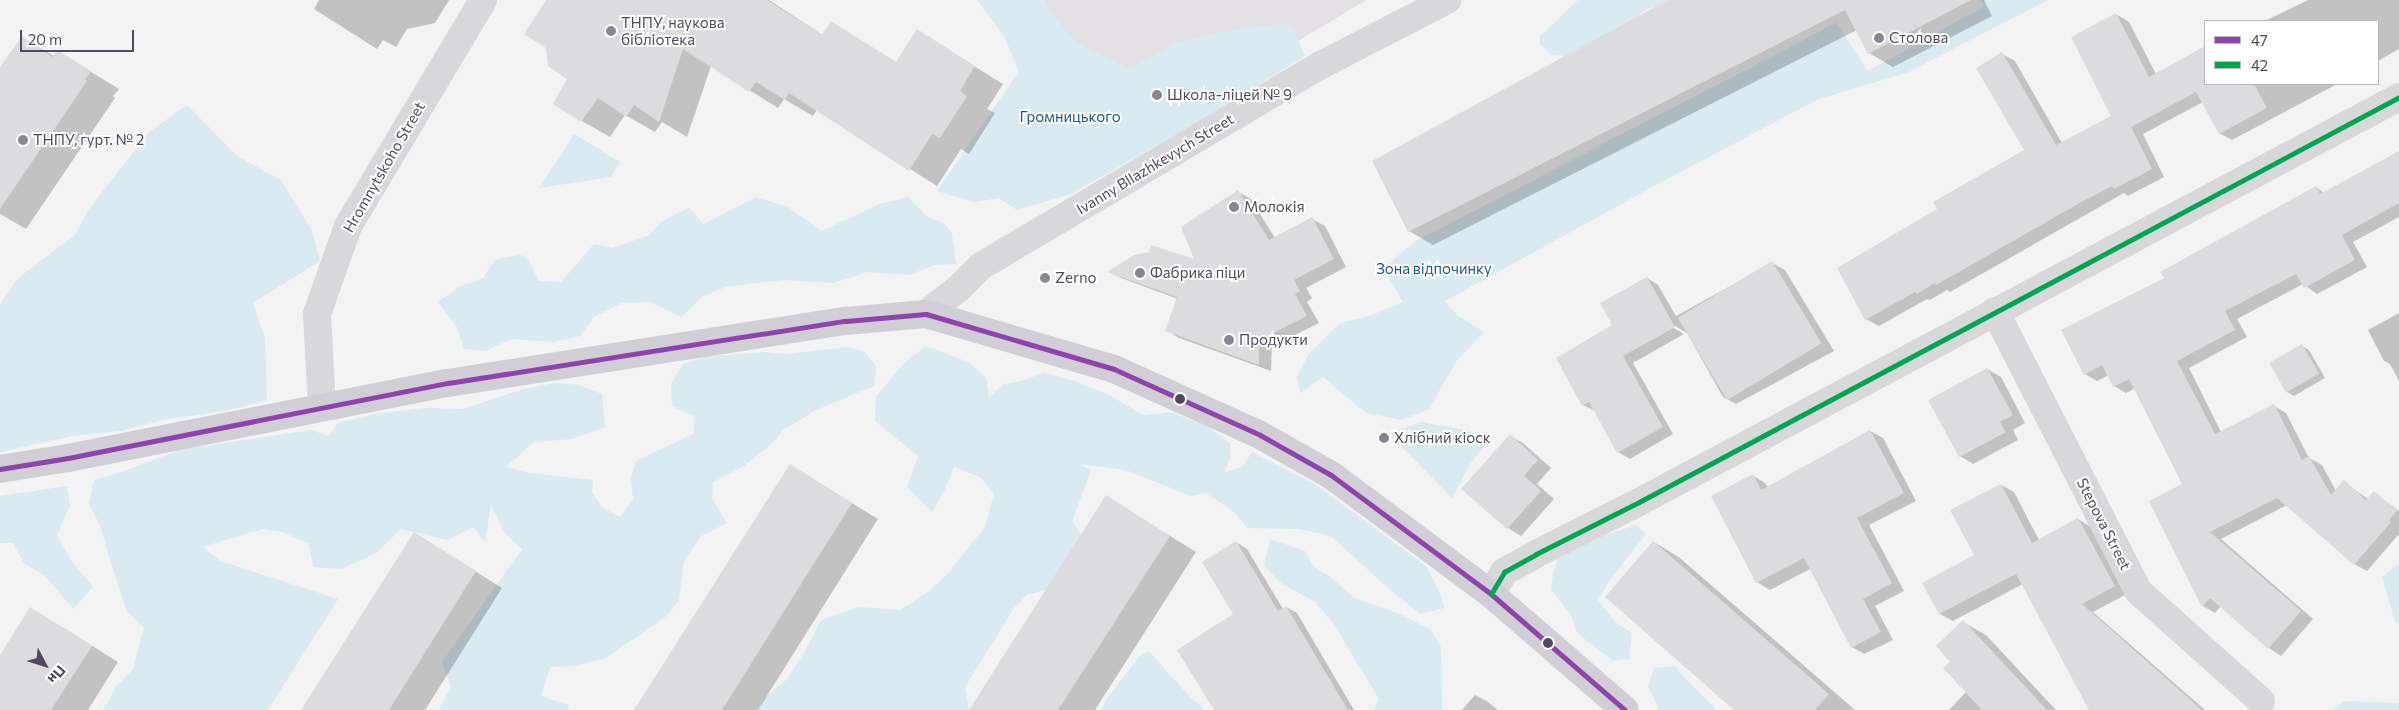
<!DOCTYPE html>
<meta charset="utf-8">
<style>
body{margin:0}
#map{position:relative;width:2399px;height:710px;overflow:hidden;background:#f3f3f3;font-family:Commissioner,sans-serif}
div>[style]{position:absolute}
.education>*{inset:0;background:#e3e1e3}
.green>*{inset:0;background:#d9eaf0}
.shadow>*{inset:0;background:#0003}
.building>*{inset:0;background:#dcdcde;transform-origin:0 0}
.minor>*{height:28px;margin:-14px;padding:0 14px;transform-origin:14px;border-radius:14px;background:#d8d7da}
.primary>*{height:28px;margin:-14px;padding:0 14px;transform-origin:14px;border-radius:14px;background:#d1cfd5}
.bus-1>*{height:5px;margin:-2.5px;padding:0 2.5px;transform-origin:2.5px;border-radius:2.5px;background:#8e44ad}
.bus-2>*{height:5px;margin:-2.5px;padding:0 2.5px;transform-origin:2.5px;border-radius:2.5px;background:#00a651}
.dots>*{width:14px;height:14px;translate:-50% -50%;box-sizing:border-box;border:2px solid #fff;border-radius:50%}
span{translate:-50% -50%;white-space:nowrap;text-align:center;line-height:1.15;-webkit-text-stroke:4px #fff;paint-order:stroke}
.poi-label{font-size:15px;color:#514a5f}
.left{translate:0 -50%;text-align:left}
.park-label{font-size:15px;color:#1c5a7f}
.street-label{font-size:15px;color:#514a5f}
.legend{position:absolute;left:2204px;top:20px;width:175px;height:65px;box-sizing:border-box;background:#fff;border:1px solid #b9b7bf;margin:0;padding:6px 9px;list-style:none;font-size:15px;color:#514a5f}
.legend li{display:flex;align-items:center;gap:10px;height:25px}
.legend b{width:25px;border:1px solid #b9b7bf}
.north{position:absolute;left:20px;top:640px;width:50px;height:50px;-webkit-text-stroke:4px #fff;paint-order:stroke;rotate:130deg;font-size:14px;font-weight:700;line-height:20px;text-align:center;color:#514a5f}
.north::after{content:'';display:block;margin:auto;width:18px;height:22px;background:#514a5f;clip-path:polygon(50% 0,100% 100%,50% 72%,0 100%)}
.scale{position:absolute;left:20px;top:30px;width:114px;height:22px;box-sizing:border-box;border:2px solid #514a5f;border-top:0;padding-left:6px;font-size:15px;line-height:18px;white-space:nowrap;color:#514a5f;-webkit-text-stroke:4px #fff;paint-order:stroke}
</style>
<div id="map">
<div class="education">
<i style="clip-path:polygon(1024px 0,1366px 0,1153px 129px)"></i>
</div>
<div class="green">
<i style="clip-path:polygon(977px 0,1045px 0,1049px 9px,1075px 42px,1130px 69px,1176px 42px,1238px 29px,1290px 23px,1305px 56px,1217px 111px,1071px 194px,1017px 210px,999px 198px,974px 202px,937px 191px,1019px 71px,1004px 36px)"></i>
<i style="clip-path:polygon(1578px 0,1678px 0,1647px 9px,1609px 40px,1567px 56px,1551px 55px,1540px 44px,1540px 36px)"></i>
<i style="clip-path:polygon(1981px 0,2048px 0,1909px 72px,1819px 99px,1667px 179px,1445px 301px,1457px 315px,1484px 332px,1457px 360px,1429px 409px,1402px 420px,1366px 413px,1323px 377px,1300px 393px,1297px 377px,1308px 355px,1340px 323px,1370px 316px,1403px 302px,1383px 269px,1414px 242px,1836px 23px,1868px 71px,1984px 6px)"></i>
<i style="clip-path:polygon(187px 105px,237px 156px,281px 180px,312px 231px,320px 261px,253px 303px,265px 338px,267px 400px,229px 410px,163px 420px,120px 431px,73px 436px,0 452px,0 305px,17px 279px,75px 235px,89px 209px,149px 132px)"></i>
<i style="clip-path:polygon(574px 134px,620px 162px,611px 177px,539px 188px)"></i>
<i style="clip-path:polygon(756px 197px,788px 207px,821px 231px,880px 204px,909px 197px,926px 216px,945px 224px,952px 234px,956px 264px,934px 265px,909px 275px,867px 272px,833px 283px,784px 280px,725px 287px,701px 298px,681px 317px,650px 302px,622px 303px,594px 317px,580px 336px,554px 342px,511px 339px,486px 351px,464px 349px,457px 327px,438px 302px,459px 287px,483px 278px,496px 259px,520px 255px,527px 257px,539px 281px,561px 282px,594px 244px,613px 248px,649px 235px,662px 221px,689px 208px,704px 224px)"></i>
<i style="clip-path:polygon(926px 346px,968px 362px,986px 377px,989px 397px,1004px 384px,1021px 381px,1044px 373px,1075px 381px,1109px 395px,1144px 415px,1171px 412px,1207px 426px,1230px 443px,1230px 458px,1224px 473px,1243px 466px,1252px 452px,1315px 484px,1427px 567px,1441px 595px,1444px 608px,1421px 614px,1396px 595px,1331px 536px,1299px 529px,1247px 528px,1234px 512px,1206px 493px,1191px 496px,1126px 470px,1079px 464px,1091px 471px,1072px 521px,1087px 545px,1055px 587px,1027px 595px,1014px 608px,965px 687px,969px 710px,758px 710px,764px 698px,786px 680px,804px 653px,821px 620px,859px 607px,900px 610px,928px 592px,948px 573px,985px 527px,994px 493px,980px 477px,954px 467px,943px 494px,932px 512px,907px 487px,918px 456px,875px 421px,876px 397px,905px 362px)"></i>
<i style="clip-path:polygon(849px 347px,865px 352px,876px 366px,874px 386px,816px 410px,782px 431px,774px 442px,744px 466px,713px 482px,712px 498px,727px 523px,701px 536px,684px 561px,679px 601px,665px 617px,606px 658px,574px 666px,550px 667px,541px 696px,569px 705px,568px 710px,439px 710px,451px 686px,442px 662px,522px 549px,504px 532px,491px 505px,485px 542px,473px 527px,447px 540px,401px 529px,375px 554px,341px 569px,313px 567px,309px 544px,283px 532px,263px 529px,202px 547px,220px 561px,338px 599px,268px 710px,103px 710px,116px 687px,133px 669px,144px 627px,127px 612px,107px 551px,101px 527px,89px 504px,94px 480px,125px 471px,179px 450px,311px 430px,329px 436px,338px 423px,375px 414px,424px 408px,463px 409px,524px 389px,554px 383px,579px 385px,602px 394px,605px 427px,572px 439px,534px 442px,506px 467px,529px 473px,593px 480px,592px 493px,602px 507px,620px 517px,633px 500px,631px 478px,636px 461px,693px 434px,695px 417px,672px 406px,671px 384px,683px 364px,702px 357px,765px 352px,787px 354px)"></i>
<i style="clip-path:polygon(1422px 422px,1474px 432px,1485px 444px,1471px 463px,1452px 498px,1402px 447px,1397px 430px)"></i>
<i style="clip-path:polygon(67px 486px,70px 506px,57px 535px,70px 559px,93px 587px,73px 609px,46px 577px,24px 563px,13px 543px,0 543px,0 496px)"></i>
<i style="clip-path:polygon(1636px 525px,1646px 534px,1609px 581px,1598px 600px,1615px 622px,1632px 633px,1629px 659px,1613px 661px,1577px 633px,1571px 615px,1551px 590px,1553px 574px,1557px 560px,1576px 545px)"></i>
<i style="clip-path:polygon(1270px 539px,1305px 551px,1313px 566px,1329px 576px,1354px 598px,1400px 614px,1431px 630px,1441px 647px,1442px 710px,1374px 710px,1379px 699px,1333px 623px,1315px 602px,1281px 583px,1264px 566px)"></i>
<i style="clip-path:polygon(2399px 564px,2399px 623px,2396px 624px,2382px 577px)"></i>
<i style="clip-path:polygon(1149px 651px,1191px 698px,1205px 710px,1101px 710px,1108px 697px,1139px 657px)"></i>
<i style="clip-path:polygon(1675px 666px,1686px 679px,1717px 710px,1659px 710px,1648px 686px,1654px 668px)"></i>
<i style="clip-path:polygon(2344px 701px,2399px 703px,2399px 710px,2333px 710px)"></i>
</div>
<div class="shadow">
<i style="clip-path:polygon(319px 0,449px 0,435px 23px,407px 29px,396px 47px,383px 40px,377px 49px,314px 9px)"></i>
<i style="clip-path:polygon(548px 0,769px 0,824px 36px,832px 23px,897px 63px,917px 31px,1003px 84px,987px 109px,995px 113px,969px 154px,961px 149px,937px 186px,817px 110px,813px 116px,784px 99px,778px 108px,711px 66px,687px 137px,662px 122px,655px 132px,625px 115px,610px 137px,582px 121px)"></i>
<i style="clip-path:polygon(1671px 0,1984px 0,1992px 16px,1893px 67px,1869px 53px,1857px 30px,1433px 245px,1409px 231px)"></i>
<i style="clip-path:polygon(2308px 0,2399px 0,2399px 49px,2378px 61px,2378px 21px,2265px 21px)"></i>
<i style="clip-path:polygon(2116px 14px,2129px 22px,2156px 74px,2205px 48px,2205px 84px,2337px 84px,2232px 140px,2219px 133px,2203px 102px,2143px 134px,2164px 177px,2128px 196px,2124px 193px,1950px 292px,1947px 290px,1930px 300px,1927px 299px,1879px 326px,1866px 319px,1938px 210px,2025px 150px,2002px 54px,2015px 61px,2062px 143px,2113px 117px)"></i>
<i style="clip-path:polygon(22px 38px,54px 56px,57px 51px,119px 89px,113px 96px,115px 98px,26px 229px,0 214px,0 70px)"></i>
<i style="clip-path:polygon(2399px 152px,2399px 217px,2353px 242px,2367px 267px,2317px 294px,2303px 284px,2237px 319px,2247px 337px,2189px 368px,2221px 432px,2274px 406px,2286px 413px,2309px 458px,2322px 465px,2336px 491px,2344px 482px,2368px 499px,2374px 493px,2399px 511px,2399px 534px,2367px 571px,2354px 564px,2287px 505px,2221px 539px,2313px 619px,2281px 656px,2269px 648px,2221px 606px,2215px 613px,2203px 606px,2151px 501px,2183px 485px,2136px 388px,2126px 393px,2114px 386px,2109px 375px,2097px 381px,2085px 374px,2165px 279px,2316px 187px,2324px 193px)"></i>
<i style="clip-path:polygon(1238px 192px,1251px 199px,1275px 238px,1312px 219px,1325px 226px,1346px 267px,1306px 288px,1312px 298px,1307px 302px,1319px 323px,1277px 344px,1272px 344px,1271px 371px,1179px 338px,1166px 330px,1178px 299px,1121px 278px,1109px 272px,1196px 261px)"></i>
<i style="clip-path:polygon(1772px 263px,1785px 270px,1834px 351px,1736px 404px,1723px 397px,1687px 333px,1670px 323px,1668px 325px,1684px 334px,1633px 363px,1673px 434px,1630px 459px,1618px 452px,1595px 411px,1583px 405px,1614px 326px,1647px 278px,1658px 285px,1676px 316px)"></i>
<i style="clip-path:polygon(2399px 313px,2399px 381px,2390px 364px,2384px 361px,2368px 330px)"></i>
<i style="clip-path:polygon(2302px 346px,2309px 350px,2325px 378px,2294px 396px,2287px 392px)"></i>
<i style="clip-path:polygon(1987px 369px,2001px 377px,2025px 423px,2013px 430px,2018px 440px,1973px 464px,1960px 456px)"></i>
<i style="clip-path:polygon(1870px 431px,1883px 438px,1916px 501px,1869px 525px,1904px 591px,1875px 606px,1893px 640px,1864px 654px,1852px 647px,1810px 569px,1770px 590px,1757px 582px,1712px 497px,1752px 475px,1765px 483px,1768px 487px)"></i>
<i style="clip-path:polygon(1510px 436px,1523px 443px,1551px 468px,1537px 484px,1554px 499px,1521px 536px,1508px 528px)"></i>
<i style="clip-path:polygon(790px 465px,878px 519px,758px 710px,635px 710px)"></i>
<i style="clip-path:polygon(2001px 485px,2014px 492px,2039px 540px,2078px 519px,2091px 527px,2127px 594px,2093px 612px,2205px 710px,2100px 710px,2023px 584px,1953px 621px,1940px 614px,1976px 555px)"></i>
<i style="clip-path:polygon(1107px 497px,1196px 552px,1095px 710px,970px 710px)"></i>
<i style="clip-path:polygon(414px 533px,502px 588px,425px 710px,303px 710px)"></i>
<i style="clip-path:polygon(1236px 542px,1247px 549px,1283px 609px,1286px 607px,1297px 613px,1354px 710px,1216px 710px,1235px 614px)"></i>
<i style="clip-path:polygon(1654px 542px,1680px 558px,1855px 710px,1736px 710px)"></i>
<i style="clip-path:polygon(1963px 622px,1986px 635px,2056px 710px,1949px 710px,1966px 692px,1952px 662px)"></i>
<i style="clip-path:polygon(57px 624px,118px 662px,88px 710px,0 710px,0 657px)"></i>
<i style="clip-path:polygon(1475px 695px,1488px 702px,1498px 710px,1462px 710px)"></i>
</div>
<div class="building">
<i style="clip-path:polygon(546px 0,767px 0,822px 35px,831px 21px,896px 62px,917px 29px,975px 66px,960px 91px,967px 96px,940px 138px,932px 134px,909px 171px,789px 93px,785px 100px,756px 82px,749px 92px,683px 49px,659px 122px,634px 105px,626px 117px,598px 98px,581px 122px,553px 104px,567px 79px,548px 66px,546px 48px,524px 34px)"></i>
<i style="clip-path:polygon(1668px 0,1971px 0,1868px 54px,1845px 10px,1408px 232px,1372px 161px)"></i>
<i style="clip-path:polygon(2116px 13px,2149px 77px,2205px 46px,2205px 84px,2254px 84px,2267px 108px,2219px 134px,2196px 92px,2131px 127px,2152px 169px,2114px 189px,2112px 186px,2076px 205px,1936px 285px,1935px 283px,1917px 294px,1915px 292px,1865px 320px,1837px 268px,1937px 209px,1933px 202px,2024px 150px,1976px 68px,2002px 52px,2056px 145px,2111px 116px,2071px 37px)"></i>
<i style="clip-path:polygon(22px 36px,52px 57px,57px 50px,91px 71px,85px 79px,87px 81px,0 209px,0 67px)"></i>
<i style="clip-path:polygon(2399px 151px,2399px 203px,2342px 235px,2355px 260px,2304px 288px,2296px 274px,2225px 311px,2235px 330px,2177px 361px,2215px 434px,2274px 404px,2302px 460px,2309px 456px,2331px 495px,2344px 480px,2366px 500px,2374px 491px,2397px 511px,2389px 520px,2391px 522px,2354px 565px,2277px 498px,2210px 532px,2301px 611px,2268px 649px,2210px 598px,2202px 607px,2149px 501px,2182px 484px,2129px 379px,2113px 387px,2102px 365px,2084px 375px,2061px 330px,2164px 278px,2160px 272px,2316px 186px,2320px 194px)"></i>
<i style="clip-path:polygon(1238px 190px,1269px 240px,1312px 217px,1334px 259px,1294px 280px,1300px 291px,1295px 294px,1307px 316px,1263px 338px,1259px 337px,1259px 365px,1165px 331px,1177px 297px,1107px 272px,1134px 255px,1149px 252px,1151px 245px,1194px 259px,1181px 227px)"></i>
<i style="left:1772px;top:261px;width:96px;height:110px;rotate:59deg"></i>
<i style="clip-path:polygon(1647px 277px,1675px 327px,1623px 356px,1663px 427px,1617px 453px,1589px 402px,1582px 406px,1556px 358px,1612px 325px,1600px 303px)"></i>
<i style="left:2302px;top:344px;width:34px;height:38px;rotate:60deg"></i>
<i style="clip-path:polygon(1987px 368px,2013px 415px,2000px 422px,2006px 432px,1959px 457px,1928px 400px)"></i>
<i style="clip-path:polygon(1870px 430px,1904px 493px,1857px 518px,1892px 583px,1863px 599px,1881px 632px,1851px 648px,1804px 558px,1756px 583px,1711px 496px,1753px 474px,1761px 490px)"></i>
<i style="clip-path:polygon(1510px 434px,1538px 460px,1524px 476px,1541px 491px,1507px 529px,1461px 489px)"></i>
<i style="clip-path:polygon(790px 464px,852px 503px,722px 710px,634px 710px)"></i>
<i style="clip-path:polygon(2001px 484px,2032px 543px,2078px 518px,2115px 586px,2082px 604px,2202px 710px,2089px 710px,2016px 574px,1939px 614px,1922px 583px,1974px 555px,1950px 510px)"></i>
<i style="clip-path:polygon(1106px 495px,1170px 536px,1058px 710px,969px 710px)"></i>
<i style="clip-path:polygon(414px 532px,476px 571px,389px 710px,301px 710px)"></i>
<i style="clip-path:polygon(1236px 541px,1278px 611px,1286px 606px,1348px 710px,1214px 710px,1177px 650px,1233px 614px,1202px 562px)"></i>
<i style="clip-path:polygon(1653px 541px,1829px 694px,1815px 710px,1734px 710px,1605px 597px)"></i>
<i style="clip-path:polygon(30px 607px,92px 646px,51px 710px,0 710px,0 655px)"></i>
<i style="clip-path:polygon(1963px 620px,2047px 710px,1982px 710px,1943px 668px,1950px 662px,1936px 646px)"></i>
</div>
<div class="minor">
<i style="left:1995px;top:311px;width:314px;rotate:62.9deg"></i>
<i style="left:2138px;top:591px;width:165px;rotate:41.8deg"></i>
<i style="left:926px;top:314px;width:42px;rotate:-38.2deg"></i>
<i style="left:959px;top:288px;width:31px;rotate:-45deg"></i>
<i style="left:981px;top:266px;width:397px;rotate:-30.6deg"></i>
<i style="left:1323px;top:64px;width:140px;rotate:-27.3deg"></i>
<i style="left:322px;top:407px;width:93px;rotate:-93.1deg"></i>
<i style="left:317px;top:314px;width:93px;rotate:-70.6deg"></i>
<i style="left:348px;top:226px;width:263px;rotate:-59.1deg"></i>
<i style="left:1491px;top:594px;width:26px;rotate:-59deg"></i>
<i style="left:1504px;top:572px;width:37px;rotate:-29deg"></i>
<i style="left:1536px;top:554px;width:115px;rotate:-26.8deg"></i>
<i style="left:1639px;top:502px;width:861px;rotate:-28.05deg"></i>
</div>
<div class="primary">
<i style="left:0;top:469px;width:69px;rotate:-9.2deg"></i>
<i style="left:68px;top:458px;width:387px;rotate:-11.2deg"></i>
<i style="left:448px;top:383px;width:403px;rotate:-8.9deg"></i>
<i style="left:846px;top:321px;width:80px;rotate:-5deg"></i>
<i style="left:926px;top:314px;width:196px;rotate:16.3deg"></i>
<i style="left:1114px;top:369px;width:160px;rotate:24.3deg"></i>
<i style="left:1260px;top:435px;width:81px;rotate:29.4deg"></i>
<i style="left:1331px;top:475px;width:199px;rotate:36.6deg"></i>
<i style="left:1491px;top:594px;width:177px;rotate:40.9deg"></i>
</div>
<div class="bus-1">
<i style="left:0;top:469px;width:69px;rotate:-9.2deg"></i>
<i style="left:68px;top:458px;width:387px;rotate:-11.2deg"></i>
<i style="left:448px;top:383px;width:403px;rotate:-8.9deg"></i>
<i style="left:846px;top:321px;width:80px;rotate:-5deg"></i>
<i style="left:926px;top:314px;width:196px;rotate:16.3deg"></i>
<i style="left:1114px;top:369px;width:160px;rotate:24.3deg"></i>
<i style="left:1260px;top:435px;width:81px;rotate:29.4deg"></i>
<i style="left:1331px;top:475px;width:199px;rotate:36.6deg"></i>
<i style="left:1491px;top:594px;width:177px;rotate:40.9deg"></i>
</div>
<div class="bus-2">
<i style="left:1491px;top:594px;width:26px;rotate:-59deg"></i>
<i style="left:1504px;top:572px;width:37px;rotate:-29deg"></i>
<i style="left:1536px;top:554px;width:115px;rotate:-26.8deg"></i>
<i style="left:1639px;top:502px;width:861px;rotate:-28.05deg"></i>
</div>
<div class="dots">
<i style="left:611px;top:31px;background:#8a8593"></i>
<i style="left:1879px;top:38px;background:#8a8593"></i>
<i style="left:1157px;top:95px;background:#8a8593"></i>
<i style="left:23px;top:140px;background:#8a8593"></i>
<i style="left:1234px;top:207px;background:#8a8593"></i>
<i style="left:1140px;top:273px;background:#8a8593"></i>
<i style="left:1045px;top:278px;background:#8a8593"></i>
<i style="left:1229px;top:340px;background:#8a8593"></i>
<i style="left:1180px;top:399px;background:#514a5f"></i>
<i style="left:1384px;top:438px;background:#8a8593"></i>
<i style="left:1548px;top:643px;background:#514a5f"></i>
</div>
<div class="poi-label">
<span class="left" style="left:621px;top:31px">ТНПУ, наукова<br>бібліотека</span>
<span class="left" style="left:1889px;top:38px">Столова</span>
<span class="left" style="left:1167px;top:95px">Школа-ліцей № 9</span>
<span class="left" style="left:33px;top:140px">ТНПУ, гурт. № 2</span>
<span class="left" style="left:1244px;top:207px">Молокія</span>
<span class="left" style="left:1150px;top:273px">Фабрика піци</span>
<span class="left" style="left:1055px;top:278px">Zerno</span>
<span class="left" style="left:1239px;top:340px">Продукти</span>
<span class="left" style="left:1394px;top:438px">Хлібний кіоск</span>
</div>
<div class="park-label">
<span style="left:1070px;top:117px">Громницького</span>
<span style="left:1434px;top:269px">Зона відпочинку</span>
</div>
<div class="street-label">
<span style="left:1155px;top:164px;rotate:-31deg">Ivanny Bllazhkevych Street</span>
<span style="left:384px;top:167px;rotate:-60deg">Hromnytskoho Street</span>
<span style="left:2104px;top:524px;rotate:63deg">Stepova Street</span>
</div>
<ul class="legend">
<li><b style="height:6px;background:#8e44ad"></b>47</li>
<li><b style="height:6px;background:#00a651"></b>42</li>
</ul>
<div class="north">Пн</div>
<div class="scale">20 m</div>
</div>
